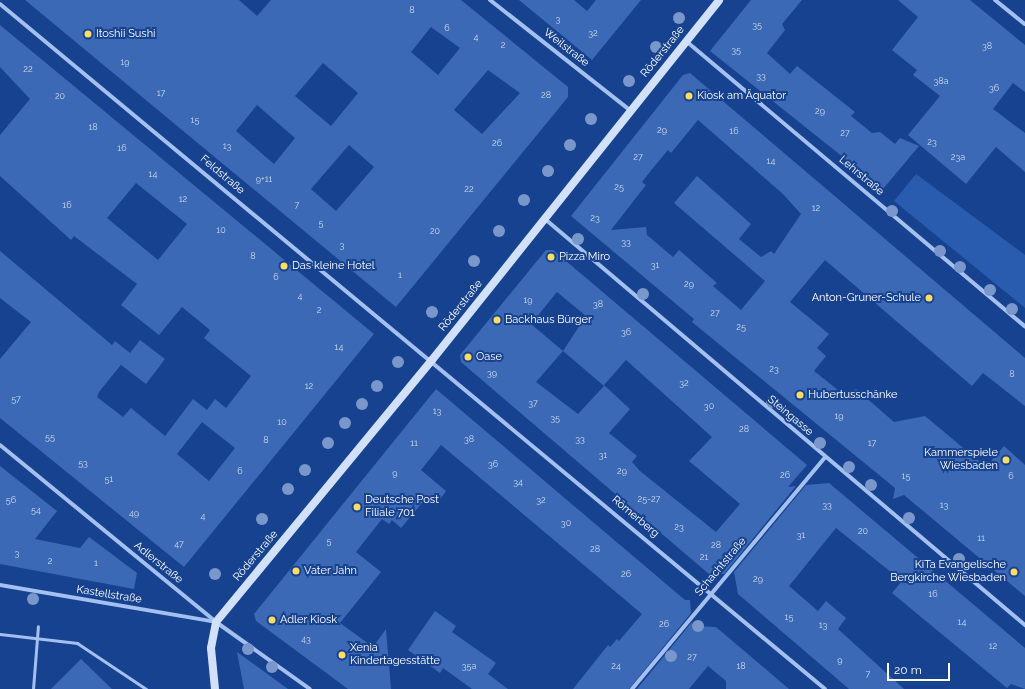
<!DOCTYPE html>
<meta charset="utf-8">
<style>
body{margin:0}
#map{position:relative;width:1025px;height:689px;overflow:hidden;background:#174290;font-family:Raleway,sans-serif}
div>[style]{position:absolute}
.green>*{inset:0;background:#295bae}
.building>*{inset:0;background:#3b69b6}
.lane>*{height:3px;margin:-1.5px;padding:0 1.5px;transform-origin:1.5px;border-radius:1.5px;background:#a3c0f0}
.street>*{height:4px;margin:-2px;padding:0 2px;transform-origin:2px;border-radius:2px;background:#a3c0f0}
.secondary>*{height:8px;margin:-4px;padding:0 4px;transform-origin:4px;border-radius:4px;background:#d1e0fb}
.trees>*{width:12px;height:12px;margin:-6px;border-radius:50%;background:#7997cb}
.dots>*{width:11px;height:11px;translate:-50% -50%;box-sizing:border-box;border:2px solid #174290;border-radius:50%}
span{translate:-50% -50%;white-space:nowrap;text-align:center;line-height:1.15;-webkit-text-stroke:4px #174290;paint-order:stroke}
.number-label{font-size:9px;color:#cedaed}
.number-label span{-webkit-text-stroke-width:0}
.poi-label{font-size:11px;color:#fff}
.left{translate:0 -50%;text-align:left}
.right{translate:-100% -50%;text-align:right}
.street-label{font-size:11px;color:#fff}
.scale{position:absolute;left:887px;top:663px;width:63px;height:18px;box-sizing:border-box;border:2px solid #fff;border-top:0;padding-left:5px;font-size:12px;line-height:14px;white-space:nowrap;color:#fff;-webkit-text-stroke:3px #174290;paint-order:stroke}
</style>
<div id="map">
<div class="green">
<i style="clip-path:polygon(916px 174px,1025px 255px,1025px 308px,894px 201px)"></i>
</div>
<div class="building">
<i style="clip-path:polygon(evenodd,25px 0,239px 0,257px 16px,271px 0,461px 0,568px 87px,568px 97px,396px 307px,25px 0,431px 27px,460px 48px,438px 75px,411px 52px,431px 27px,25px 0,323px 63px,358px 93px,331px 126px,295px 96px,323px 63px,25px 0,488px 70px,520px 93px,482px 134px,454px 110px,488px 70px,25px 0,257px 105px,295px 138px,274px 164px,236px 131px,257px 105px,25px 0,349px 145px,374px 167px,336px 211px,311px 189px,349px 145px)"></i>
<i style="clip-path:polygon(519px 0,574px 0,587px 11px,596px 0,641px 0,592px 60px)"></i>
<i style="clip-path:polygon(751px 0,802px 0,782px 24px,785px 30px,767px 53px,790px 74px,797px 66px,855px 112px,851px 116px,872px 133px,880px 132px,895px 144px,900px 138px,919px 146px,883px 189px,710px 51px)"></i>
<i style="clip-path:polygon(898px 0,970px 0,1025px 45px,1025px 92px,1013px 83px,993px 109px,1025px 133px,1025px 172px,996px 147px,966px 184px,908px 135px,940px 96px,913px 75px,917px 70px,892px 50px,918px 17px)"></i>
<i style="clip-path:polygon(evenodd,0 25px,374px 334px,184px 567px,0 418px,0 359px,31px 322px,0 298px,0 251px,112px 345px,115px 341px,130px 353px,140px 340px,165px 359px,146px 384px,121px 365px,124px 361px,99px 392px,97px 397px,123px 417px,131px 408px,165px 436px,193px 399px,207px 410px,215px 399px,226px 408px,251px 376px,204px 338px,210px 330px,182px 307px,159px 335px,121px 305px,137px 284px,74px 236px,71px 240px,0 176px,0 135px,30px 99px,0 67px,0 25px,136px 183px,187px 224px,158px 260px,107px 218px,136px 183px,0 25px,202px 422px,235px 448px,209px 481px,177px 454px,202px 422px)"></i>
<i style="clip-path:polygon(evenodd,690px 73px,1025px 358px,1025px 406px,983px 373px,972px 386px,825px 260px,790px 302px,829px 334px,817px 348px,826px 356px,814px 371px,848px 398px,856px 389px,894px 422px,925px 416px,986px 467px,1004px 446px,1025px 465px,1025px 596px,904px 495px,893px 499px,895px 488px,692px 322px,694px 319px,571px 216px,683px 75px,690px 73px,698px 120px,783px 194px,801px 214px,774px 254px,771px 251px,761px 257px,739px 239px,751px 224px,697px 176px,674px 203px,765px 281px,741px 310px,713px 286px,717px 283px,679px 250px,673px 257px,647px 235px,646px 227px,611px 230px,646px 185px,642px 182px,653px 168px,668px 150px,671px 153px,698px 120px)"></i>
<i style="clip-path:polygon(evenodd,546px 250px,553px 250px,807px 465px,788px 487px,796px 486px,724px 574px,710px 575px,461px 362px,460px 355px,546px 250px,557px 292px,586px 316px,563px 351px,531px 324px,557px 292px,546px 250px,563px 351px,604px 386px,578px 414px,536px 382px,563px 351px,546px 250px,626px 360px,712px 437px,689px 461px,740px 504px,716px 532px,640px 471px,632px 462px,637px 456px,609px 433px,630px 409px,604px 385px,626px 360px)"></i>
<i style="clip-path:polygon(436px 389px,685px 600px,690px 600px,691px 613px,629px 689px,573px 689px,608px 645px,610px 647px,617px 639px,619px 641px,642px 614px,441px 445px,421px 470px,446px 491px,436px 505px,427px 497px,401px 528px,392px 520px,389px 524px,382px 519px,356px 552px,381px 572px,340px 623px,373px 647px,386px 629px,391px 689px,348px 689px,256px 621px,254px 614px)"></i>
<i style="clip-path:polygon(0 466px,57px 511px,35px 539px,80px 548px,89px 537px,137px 573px,134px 589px,0 564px)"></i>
<i style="clip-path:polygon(829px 483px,1025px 648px,1025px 689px,1011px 684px,1007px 688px,892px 593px,902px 581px,836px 528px,789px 586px,818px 611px,826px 601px,846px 618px,838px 629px,904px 689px,849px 689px,738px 594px,734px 572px,806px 485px)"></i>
<i style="clip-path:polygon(435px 611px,456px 626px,452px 632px,496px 663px,488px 674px,508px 689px,472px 689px,443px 668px,440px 673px,408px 650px)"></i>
<i style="clip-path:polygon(692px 622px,693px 626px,716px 627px,789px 689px,726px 689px,726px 681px,708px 666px,689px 689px,637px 689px)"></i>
<i style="clip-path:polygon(237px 652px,288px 689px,244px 689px)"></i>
<i style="clip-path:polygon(81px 659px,112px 689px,51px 689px)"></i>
</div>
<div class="lane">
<i style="left:0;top:634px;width:78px;rotate:6.7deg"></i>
<i style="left:77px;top:643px;width:83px;rotate:33.7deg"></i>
<i style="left:33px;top:689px;width:63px;rotate:-85.5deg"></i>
</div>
<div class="street">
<i style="left:490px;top:0;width:178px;rotate:38.2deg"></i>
<i style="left:995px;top:0;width:38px;rotate:39deg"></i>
<i style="left:0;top:4px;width:1072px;rotate:39.7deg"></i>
<i style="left:686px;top:41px;width:443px;rotate:40.1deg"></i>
<i style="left:545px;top:219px;width:629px;rotate:40.23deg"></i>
<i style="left:0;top:445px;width:279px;rotate:39.3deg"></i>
<i style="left:216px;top:622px;width:115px;rotate:35.5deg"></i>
<i style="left:0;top:585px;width:219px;rotate:9.7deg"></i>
<i style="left:632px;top:689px;width:302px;rotate:-50.2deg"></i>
</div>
<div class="secondary">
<i style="left:215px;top:689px;width:41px;rotate:-95.6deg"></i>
<i style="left:211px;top:648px;width:26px;rotate:-79deg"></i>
<i style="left:216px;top:622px;width:340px;rotate:-50.5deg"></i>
<i style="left:432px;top:360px;width:460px;rotate:-51.4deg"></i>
</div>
<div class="trees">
<i style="left:679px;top:18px"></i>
<i style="left:656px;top:47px"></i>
<i style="left:629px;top:81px"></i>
<i style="left:591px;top:119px"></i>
<i style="left:570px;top:145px"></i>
<i style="left:548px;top:171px"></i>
<i style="left:524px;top:200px"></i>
<i style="left:892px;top:211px"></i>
<i style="left:499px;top:231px"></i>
<i style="left:578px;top:239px"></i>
<i style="left:940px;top:251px"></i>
<i style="left:474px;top:261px"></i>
<i style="left:960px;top:267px"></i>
<i style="left:990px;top:290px"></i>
<i style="left:643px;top:294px"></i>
<i style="left:1012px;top:309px"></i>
<i style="left:432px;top:312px"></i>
<i style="left:398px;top:362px"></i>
<i style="left:377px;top:386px"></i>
<i style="left:772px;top:402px"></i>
<i style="left:362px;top:404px"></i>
<i style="left:345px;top:423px"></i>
<i style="left:328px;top:443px"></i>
<i style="left:820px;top:443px"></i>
<i style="left:849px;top:467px"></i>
<i style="left:305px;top:470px"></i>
<i style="left:871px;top:485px"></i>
<i style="left:288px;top:489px"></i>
<i style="left:909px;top:518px"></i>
<i style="left:262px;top:519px"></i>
<i style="left:959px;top:559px"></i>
<i style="left:215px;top:574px"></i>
<i style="left:33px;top:599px"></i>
<i style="left:698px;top:626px"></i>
<i style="left:248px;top:649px"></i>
<i style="left:671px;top:656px"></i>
<i style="left:272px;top:667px"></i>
</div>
<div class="dots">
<i style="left:88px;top:34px;background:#ffdd62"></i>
<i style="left:689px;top:96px;background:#ffdd62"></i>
<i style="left:551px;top:257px;background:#ffdd62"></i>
<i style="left:284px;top:266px;background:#ffdd62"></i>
<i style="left:929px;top:298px;background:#ffdd62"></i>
<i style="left:497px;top:320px;background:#ffdd62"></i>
<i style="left:468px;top:357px;background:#ffdd62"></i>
<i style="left:800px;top:395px;background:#ffdd62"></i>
<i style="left:1006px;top:460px;background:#ffdd62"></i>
<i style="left:357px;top:507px;background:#ffdd62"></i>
<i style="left:296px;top:571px;background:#ffdd62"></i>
<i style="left:1014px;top:572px;background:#ffdd62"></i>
<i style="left:272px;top:620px;background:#ffdd62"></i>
<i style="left:342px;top:655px;background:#ffdd62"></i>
</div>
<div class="number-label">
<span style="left:412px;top:10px">8</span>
<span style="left:558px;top:19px">3</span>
<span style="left:757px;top:25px">35</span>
<span style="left:447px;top:28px">6</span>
<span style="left:593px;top:33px">32</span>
<span style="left:476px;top:37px">4</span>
<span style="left:503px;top:45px">2</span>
<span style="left:987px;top:46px">38</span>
<span style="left:736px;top:50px">35</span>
<span style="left:125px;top:62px">19</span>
<span style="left:28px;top:69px">22</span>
<span style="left:761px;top:76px">33</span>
<span style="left:941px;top:81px">38a</span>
<span style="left:994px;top:88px">36</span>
<span style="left:161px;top:93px">17</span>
<span style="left:546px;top:95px">28</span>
<span style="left:60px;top:96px">20</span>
<span style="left:820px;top:111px">29</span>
<span style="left:195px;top:120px">15</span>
<span style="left:93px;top:127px">18</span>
<span style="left:662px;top:130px">29</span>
<span style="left:734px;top:131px">16</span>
<span style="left:845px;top:133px">27</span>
<span style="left:932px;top:142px">23</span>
<span style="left:497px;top:143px">26</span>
<span style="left:227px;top:146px">13</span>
<span style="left:122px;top:148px">16</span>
<span style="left:638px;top:157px">27</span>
<span style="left:958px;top:157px">23a</span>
<span style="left:771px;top:161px">14</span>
<span style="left:153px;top:174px">14</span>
<span style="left:264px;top:179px">9+11</span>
<span style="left:619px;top:187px">25</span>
<span style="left:469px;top:189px">22</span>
<span style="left:183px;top:199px">12</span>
<span style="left:67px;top:205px">16</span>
<span style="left:297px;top:205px">7</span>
<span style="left:816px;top:208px">12</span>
<span style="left:595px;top:218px">23</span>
<span style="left:321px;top:223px">5</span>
<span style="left:221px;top:230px">10</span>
<span style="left:435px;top:231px">20</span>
<span style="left:626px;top:242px">33</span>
<span style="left:342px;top:245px">3</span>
<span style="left:253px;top:256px">8</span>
<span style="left:655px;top:265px">31</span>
<span style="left:400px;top:275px">1</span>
<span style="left:276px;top:277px">6</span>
<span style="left:689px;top:284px">29</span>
<span style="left:300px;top:296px">4</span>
<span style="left:528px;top:300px">19</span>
<span style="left:598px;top:304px">38</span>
<span style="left:319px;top:310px">2</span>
<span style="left:715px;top:313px">27</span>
<span style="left:741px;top:327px">25</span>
<span style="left:626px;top:332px">36</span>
<span style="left:339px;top:347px">14</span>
<span style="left:774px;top:369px">23</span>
<span style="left:492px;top:373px">39</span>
<span style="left:1012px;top:374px">8</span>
<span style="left:684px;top:383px">32</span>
<span style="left:309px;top:386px">12</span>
<span style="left:16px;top:399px">57</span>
<span style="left:533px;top:403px">37</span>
<span style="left:709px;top:406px">30</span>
<span style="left:437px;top:411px">13</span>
<span style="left:839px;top:416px">19</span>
<span style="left:555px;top:418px">35</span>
<span style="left:282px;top:422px">10</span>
<span style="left:744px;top:429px">28</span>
<span style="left:50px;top:437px">55</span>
<span style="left:469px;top:439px">38</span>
<span style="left:580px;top:439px">33</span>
<span style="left:266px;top:440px">8</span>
<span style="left:414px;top:443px">11</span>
<span style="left:872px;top:443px">17</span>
<span style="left:603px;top:455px">31</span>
<span style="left:83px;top:463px">53</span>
<span style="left:493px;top:464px">36</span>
<span style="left:240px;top:471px">6</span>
<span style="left:622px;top:471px">29</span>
<span style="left:395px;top:473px">9</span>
<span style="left:785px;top:475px">26</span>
<span style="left:906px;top:476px">15</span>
<span style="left:1011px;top:476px">6</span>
<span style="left:109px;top:479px">51</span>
<span style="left:518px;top:482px">34</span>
<span style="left:649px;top:499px">25-27</span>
<span style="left:11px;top:500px">56</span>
<span style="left:541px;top:500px">32</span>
<span style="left:827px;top:505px">33</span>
<span style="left:944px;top:505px">13</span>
<span style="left:36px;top:510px">54</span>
<span style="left:134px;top:513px">49</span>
<span style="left:203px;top:516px">4</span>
<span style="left:566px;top:523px">30</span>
<span style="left:679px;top:527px">23</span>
<span style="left:863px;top:531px">20</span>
<span style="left:801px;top:535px">31</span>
<span style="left:981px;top:538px">11</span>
<span style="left:329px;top:541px">5</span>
<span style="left:179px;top:544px">47</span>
<span style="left:716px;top:545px">28</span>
<span style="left:595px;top:549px">28</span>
<span style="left:17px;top:553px">3</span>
<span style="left:704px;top:557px">21</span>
<span style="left:50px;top:561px">2</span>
<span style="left:96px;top:563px">1</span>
<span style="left:626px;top:574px">26</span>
<span style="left:758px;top:579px">29</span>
<span style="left:933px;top:594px">16</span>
<span style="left:789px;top:617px">15</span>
<span style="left:962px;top:622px">14</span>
<span style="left:664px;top:624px">26</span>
<span style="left:823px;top:625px">13</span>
<span style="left:306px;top:639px">43</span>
<span style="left:993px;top:646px">12</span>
<span style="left:692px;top:657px">27</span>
<span style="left:840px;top:660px">9</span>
<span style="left:469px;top:666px">35a</span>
<span style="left:616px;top:666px">24</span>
<span style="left:741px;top:666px">18</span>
<span style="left:868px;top:674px">7</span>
</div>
<div class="poi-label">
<span class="left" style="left:96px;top:34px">Itoshii Sushi</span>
<span class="left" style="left:697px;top:96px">Kiosk am Äquator</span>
<span class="left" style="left:559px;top:257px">Pizza Miro</span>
<span class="left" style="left:292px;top:266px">Das kleine Hotel</span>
<span class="right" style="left:921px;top:298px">Anton-Gruner-Schule</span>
<span class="left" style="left:505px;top:320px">Backhaus Bürger</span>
<span class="left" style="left:476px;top:357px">Oase</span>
<span class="left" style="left:808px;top:395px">Hubertusschänke</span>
<span class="right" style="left:998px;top:460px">Kammerspiele<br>Wiesbaden</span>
<span class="left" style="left:365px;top:507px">Deutsche Post<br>Filiale 701</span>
<span class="right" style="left:1006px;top:572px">KiTa Evangelische<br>Bergkirche Wiesbaden</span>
<span class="left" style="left:304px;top:571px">Vater Jahn</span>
<span class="left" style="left:280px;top:620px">Adler Kiosk</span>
<span class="left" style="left:350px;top:655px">Xenia<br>Kindertagesstätte</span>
</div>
<div class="street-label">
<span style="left:566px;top:48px;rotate:38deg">Weilstraße</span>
<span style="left:663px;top:52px;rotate:-51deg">Röderstraße</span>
<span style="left:222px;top:175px;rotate:40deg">Feldstraße</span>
<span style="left:861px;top:176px;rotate:40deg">Lehrstraße</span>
<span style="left:461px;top:306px;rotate:-51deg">Röderstraße</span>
<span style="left:790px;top:416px;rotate:40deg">Steingasse</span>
<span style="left:635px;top:517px;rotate:40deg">Römerberg</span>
<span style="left:256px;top:556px;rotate:-50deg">Röderstraße</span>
<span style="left:158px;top:563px;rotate:39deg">Adlerstraße</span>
<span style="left:721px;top:567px;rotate:-50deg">Schachtstraße</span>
<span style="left:109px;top:595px;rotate:9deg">Kastellstraße</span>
</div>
<div class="scale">20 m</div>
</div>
